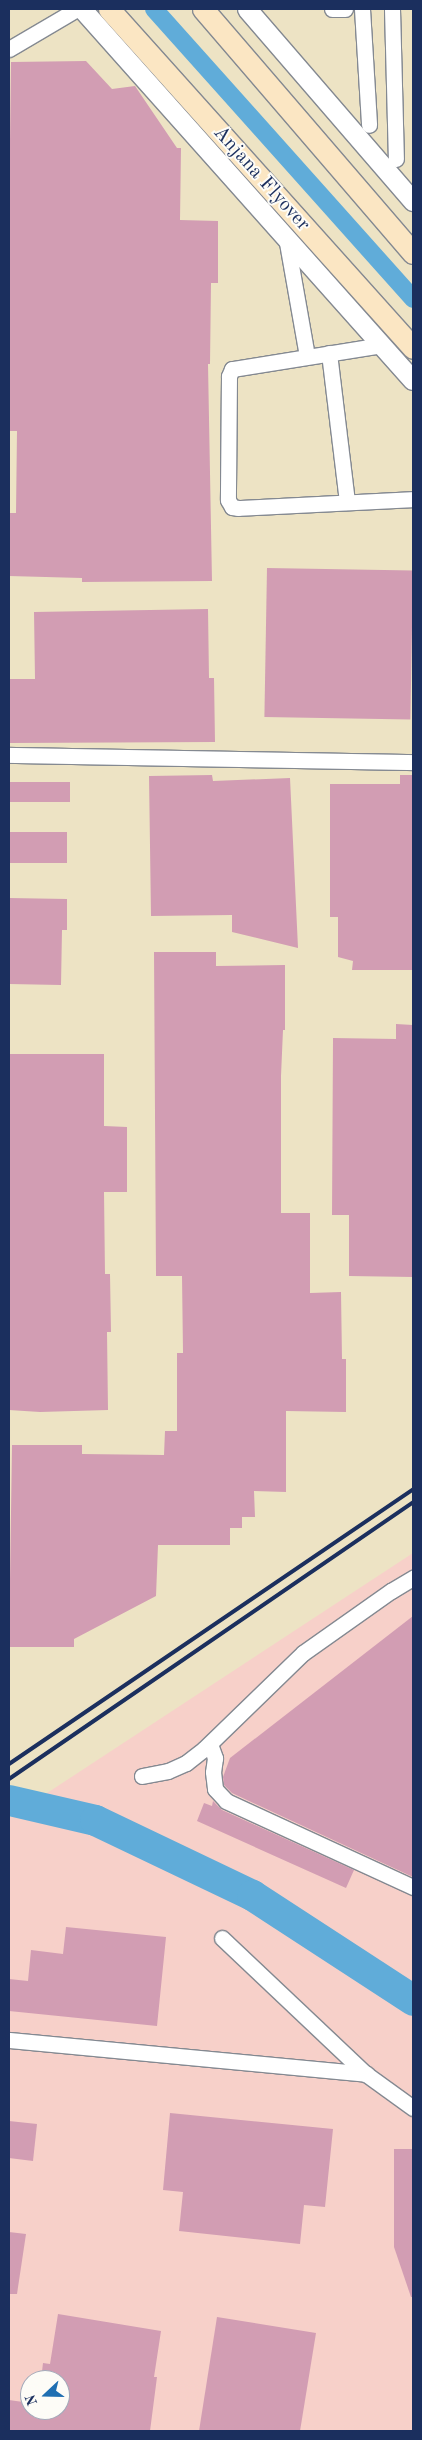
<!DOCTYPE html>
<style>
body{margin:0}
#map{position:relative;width:422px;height:2440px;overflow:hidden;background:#ede3c4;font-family:"Old Standard TT",serif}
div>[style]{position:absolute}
.built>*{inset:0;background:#f7d0c9}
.canal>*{height:18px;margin:-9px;padding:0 9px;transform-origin:9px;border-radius:9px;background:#60acd9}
.river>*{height:31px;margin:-15.5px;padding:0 15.5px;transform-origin:15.5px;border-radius:15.5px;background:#60acd9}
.building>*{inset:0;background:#d29db3;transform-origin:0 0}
.roads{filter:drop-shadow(1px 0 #848991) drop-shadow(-1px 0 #848991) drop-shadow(0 1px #848991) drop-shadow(0 -1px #848991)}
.minor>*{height:15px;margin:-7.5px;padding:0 7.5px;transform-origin:7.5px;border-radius:7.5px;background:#fff}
.tertiary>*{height:19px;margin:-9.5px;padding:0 9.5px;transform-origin:9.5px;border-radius:9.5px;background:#fff}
.secondary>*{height:21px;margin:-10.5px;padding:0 10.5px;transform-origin:10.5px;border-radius:10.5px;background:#fbe6c3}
.rail>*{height:4px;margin:-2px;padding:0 2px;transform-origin:2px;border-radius:2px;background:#1b2f5e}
span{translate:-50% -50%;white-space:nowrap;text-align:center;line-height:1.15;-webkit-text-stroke:4px #fdfcf7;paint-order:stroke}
.street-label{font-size:20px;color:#1b2f5e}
.frame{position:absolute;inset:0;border:10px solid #1b2f5e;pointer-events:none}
.north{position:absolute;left:20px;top:2370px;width:50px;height:50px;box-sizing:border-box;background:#fdfcf7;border:1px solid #a3aaba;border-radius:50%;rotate:249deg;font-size:14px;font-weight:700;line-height:20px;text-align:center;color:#1b2f5e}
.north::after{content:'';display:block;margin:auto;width:18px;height:22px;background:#1f6fb2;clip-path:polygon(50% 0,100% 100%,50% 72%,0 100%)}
</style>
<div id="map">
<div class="built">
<i style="clip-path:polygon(evenodd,413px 1553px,413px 2431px,9px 2431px,9px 1818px,413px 1553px,30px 2380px,60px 2380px,60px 2410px,30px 2410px,30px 2380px)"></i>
</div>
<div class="canal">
<i style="left:154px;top:9px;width:389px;rotate:48.2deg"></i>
</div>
<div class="river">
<i style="left:9px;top:1800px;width:88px;rotate:13.1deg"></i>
<i style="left:95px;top:1820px;width:174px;rotate:25.5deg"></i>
<i style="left:252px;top:1895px;width:192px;rotate:33.1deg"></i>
</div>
<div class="building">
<i style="clip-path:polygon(86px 61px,112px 89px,135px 86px,177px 148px,181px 148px,180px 220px,218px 221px,218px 283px,211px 283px,210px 364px,208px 364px,212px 581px,82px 582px,82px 578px,9px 576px,10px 513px,16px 513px,17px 431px,10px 431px,9px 219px,11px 62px)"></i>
<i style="left:267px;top:568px;width:146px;height:149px;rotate:1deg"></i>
<i style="clip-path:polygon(208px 609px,209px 678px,214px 678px,215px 742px,10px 743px,10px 679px,35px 679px,34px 612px)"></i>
<i style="clip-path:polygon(212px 775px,213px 781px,290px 778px,298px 948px,232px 932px,232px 915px,151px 916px,149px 776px)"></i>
<i style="clip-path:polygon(400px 775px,413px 775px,413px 970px,352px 970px,353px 961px,338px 957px,338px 917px,330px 917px,330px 784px,400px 784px)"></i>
<i style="left:9px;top:782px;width:61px;height:20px"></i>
<i style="left:9px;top:832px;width:58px;height:31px"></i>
<i style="clip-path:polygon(9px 898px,67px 899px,67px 930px,62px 930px,61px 985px,9px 984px)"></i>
<i style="clip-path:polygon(154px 952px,216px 952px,216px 966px,285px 965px,285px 1030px,283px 1030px,281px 1076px,281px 1213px,310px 1213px,310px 1293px,341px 1292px,342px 1359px,346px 1359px,346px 1412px,286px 1411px,286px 1492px,254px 1491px,255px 1517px,242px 1517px,242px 1528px,230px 1528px,230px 1545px,158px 1545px,156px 1596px,74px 1639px,74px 1647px,9px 1647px,12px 1445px,82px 1445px,82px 1454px,164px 1455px,165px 1431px,177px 1431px,177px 1353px,183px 1353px,182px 1276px,156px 1276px)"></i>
<i style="clip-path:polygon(396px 1024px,413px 1025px,413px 1277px,349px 1276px,349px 1215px,332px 1215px,333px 1038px,396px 1039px)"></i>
<i style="clip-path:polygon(9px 1054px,104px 1054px,104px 1126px,127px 1127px,127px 1192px,104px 1192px,105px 1274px,110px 1274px,111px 1332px,107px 1332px,108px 1410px,40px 1412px,9px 1410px)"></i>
<i style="clip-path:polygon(413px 1616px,413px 1877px,232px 1793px,224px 1785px,223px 1777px,230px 1758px)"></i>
<i style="clip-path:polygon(213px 1801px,222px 1810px,354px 1870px,346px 1888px,197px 1821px,204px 1803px,212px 1806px)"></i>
<i style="clip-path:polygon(66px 1927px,166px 1937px,157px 2026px,9px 2011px,9px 1979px,28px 1981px,31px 1950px,63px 1954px)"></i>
<i style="clip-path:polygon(170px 2113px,333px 2129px,325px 2207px,304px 2205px,300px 2244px,179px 2231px,183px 2192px,163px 2190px)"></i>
<i style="clip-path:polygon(9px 2121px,37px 2124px,33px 2161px,9px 2158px)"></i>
<i style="clip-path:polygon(394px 2149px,413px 2149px,413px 2297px,411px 2297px,394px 2247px)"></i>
<i style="clip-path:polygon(9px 2232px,26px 2234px,17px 2294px,9px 2294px)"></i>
<i style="clip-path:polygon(58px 2314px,161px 2331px,154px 2377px,157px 2377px,150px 2431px,9px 2431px,9px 2400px,30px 2403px,30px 2410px,60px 2410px,60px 2380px,41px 2380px,43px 2363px,50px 2364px)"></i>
<i style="clip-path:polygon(217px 2317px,316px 2333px,300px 2431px,199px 2431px)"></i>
</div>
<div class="roads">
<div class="minor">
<i style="left:332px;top:9px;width:13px"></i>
<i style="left:362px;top:9px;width:116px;rotate:86.5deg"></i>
<i style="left:392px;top:9px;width:150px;rotate:88.5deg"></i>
<i style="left:9px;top:49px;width:79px;rotate:-30.5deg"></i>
<i style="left:286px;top:237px;width:121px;rotate:80deg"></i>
<i style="left:382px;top:345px;width:152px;rotate:170.9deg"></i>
<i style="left:232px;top:369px;width:8px;rotate:113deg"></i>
<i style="left:229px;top:376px;width:124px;rotate:90.5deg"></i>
<i style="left:228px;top:500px;width:8px;rotate:60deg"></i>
<i style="left:232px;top:507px;width:6px;rotate:9deg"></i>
<i style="left:238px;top:508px;width:175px;rotate:-2.9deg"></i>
<i style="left:329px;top:353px;width:150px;rotate:83.1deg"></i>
<i style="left:9px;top:755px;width:404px;rotate:1deg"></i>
<i style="left:210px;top:1744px;width:15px;rotate:70deg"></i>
<i style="left:215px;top:1758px;width:14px;rotate:98deg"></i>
<i style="left:213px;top:1772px;width:17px;rotate:83deg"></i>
<i style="left:215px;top:1789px;width:16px;rotate:47deg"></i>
<i style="left:226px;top:1801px;width:206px;rotate:24.7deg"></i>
<i style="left:142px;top:1776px;width:26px;rotate:-11deg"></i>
<i style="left:168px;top:1771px;width:20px;rotate:-24deg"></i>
<i style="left:186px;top:1763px;width:23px;rotate:-38deg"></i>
<i style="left:204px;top:1749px;width:138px;rotate:-44.1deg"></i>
<i style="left:303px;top:1653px;width:108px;rotate:-35.2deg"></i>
<i style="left:391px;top:1591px;width:26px;rotate:-31deg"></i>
<i style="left:222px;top:1938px;width:198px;rotate:43.4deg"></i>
<i style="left:366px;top:2074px;width:58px;rotate:35.9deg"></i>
<i style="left:9px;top:2040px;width:359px;rotate:5.4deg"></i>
</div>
<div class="tertiary">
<i style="left:82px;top:9px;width:497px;rotate:48.3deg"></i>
<i style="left:247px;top:9px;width:254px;rotate:49.2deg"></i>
</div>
<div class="secondary">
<i style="left:109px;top:9px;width:455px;rotate:48.1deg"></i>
<i style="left:203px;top:9px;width:322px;rotate:49.3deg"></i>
</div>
</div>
<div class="rail">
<i style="left:9px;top:1764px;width:489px;rotate:-34.2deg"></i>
<i style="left:9px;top:1779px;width:490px;rotate:-34.4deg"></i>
</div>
<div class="street-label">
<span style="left:261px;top:179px;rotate:48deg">Anjana Flyover</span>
</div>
<div class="frame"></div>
<div class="north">N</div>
</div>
